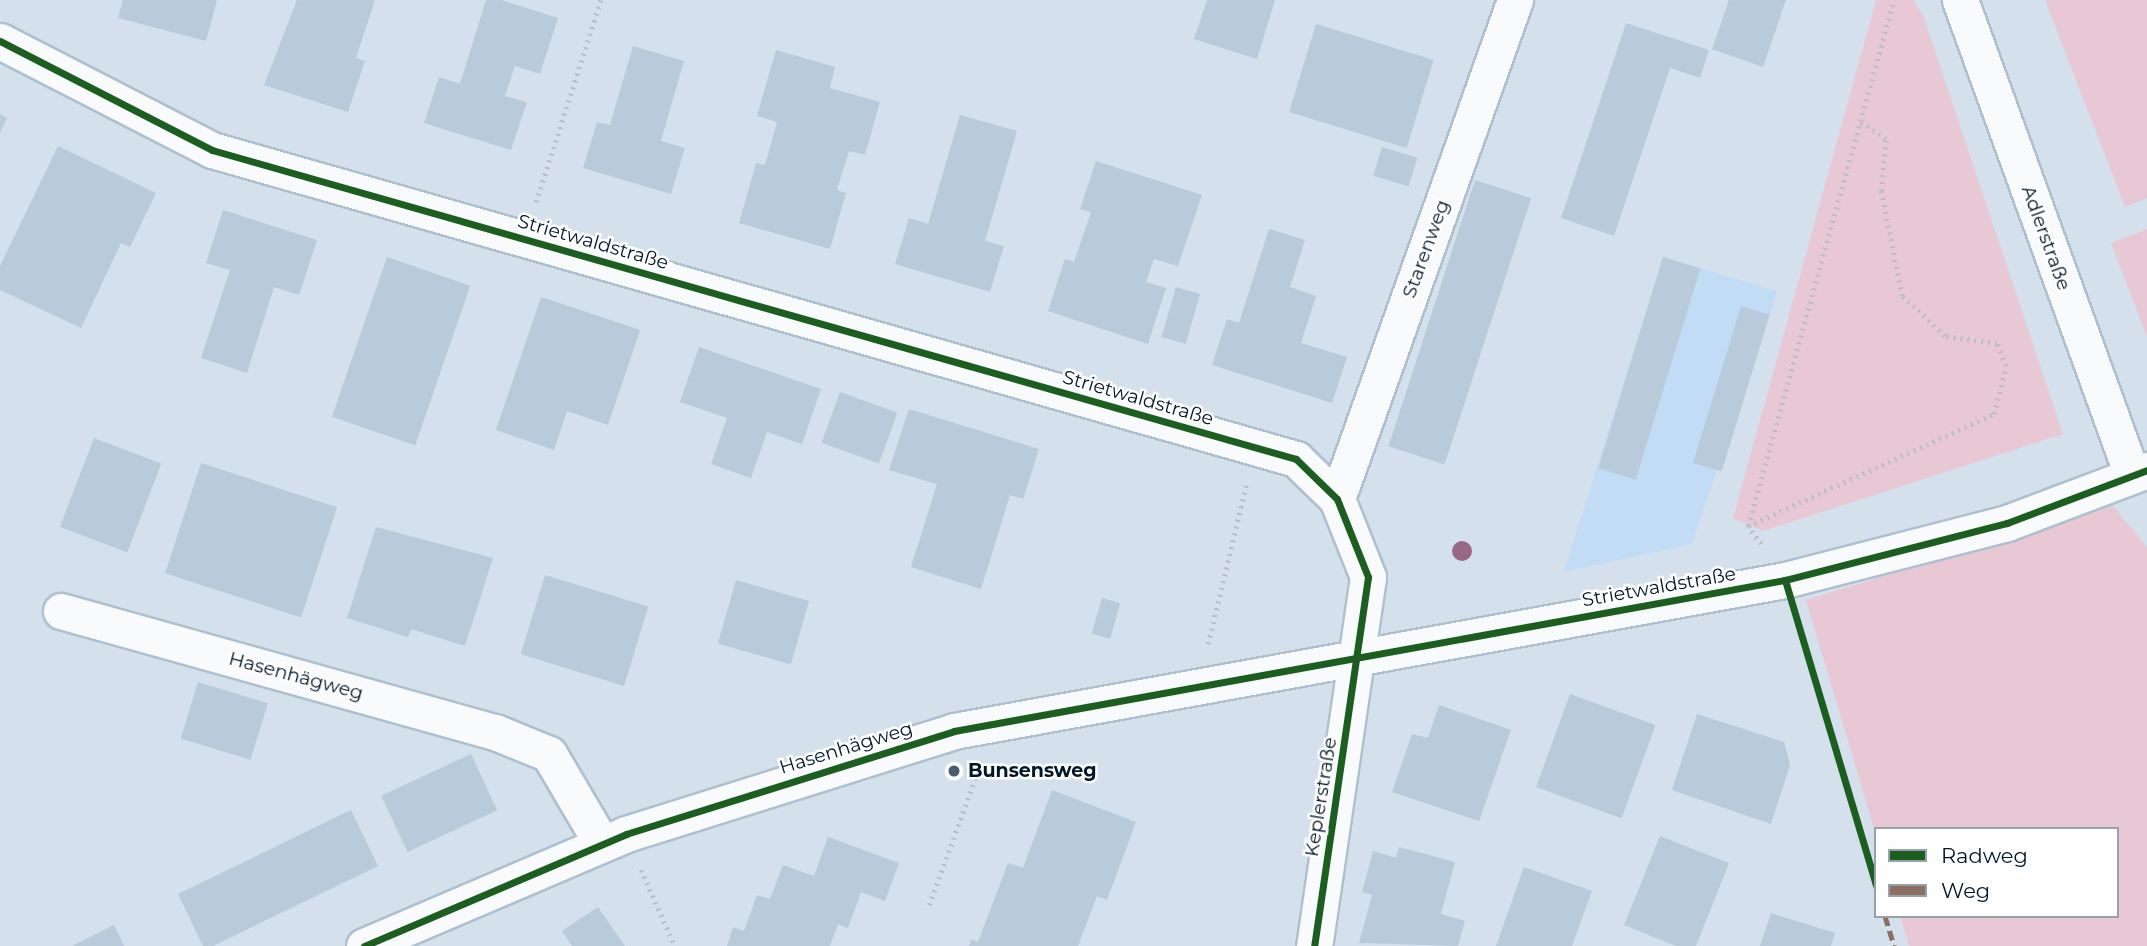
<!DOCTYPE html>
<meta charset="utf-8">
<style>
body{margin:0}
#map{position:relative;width:2147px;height:946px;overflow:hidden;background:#d4e0ec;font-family:Montserrat,sans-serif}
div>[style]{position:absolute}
.built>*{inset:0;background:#c2dcf5}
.green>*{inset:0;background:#e8c8d5}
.building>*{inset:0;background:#b9cada;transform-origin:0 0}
.path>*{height:4.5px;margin-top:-2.25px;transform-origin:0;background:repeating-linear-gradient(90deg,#b9bfc5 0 2px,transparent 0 7px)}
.roads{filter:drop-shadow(2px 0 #aec0cf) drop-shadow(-2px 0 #aec0cf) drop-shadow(0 2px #aec0cf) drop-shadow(0 -2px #aec0cf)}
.street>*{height:35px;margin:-17.5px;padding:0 17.5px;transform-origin:17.5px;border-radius:17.5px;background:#f9fafc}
.quiet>*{height:5px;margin-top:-2.5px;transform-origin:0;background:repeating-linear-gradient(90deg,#8d6e63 0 10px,transparent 0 15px)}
.cycleway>*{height:7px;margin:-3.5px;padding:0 3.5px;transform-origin:3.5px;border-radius:3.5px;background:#1b5e20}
.trees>*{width:20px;height:20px;margin:-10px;border-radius:50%;background:#996884}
.dots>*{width:19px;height:19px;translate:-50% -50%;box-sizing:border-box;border:4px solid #fefefe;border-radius:50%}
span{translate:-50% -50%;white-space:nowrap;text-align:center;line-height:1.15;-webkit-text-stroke:5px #fefefe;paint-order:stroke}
.street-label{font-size:19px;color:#011628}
.poi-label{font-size:19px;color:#011628;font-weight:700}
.left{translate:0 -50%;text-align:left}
.legend{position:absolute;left:1874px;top:827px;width:245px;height:91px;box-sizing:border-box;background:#fefefe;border:2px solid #99a1a8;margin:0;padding:9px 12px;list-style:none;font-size:21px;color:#011628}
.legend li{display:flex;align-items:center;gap:14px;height:35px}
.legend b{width:35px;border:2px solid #99a1a8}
</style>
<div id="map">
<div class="built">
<i style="clip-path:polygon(1663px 257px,1777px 291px,1770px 315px,1692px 544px,1564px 572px)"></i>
</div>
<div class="green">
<i style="clip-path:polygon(1876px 0,1913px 0,1923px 15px,2063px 434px,1763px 531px,1733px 518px)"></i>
<i style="clip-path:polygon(2045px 0,2147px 0,2147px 198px,2125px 207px)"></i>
<i style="clip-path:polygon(2147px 229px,2147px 337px,2111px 243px)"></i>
<i style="clip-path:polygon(2113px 506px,2147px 547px,2147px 946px,1909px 946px,1900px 916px,2117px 916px,2117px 829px,1876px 829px,1876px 835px,1806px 600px)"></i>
</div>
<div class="building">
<i style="clip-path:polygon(123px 0,217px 0,206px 41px,118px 18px)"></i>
<i style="clip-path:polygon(297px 0,375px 0,356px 58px,365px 61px,348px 112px,264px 85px)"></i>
<i style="clip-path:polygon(486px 0,501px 0,558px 18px,540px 74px,515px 66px,505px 96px,527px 102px,511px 150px,424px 123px,439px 77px,460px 84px)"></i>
<i style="clip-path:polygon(1207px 0,1275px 0,1257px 59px,1194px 39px)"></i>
<i style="clip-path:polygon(1729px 0,1786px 0,1763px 67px,1712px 49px)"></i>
<i style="clip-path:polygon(1626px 23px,1709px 50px,1700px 78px,1670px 68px,1614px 236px,1561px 218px)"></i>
<i style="left:1316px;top:24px;width:123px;height:92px;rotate:17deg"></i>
<i style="clip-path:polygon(633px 46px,684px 61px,661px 141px,685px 148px,671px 194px,583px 168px,597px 122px,610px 125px)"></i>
<i style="clip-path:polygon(776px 50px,835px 67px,830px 88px,880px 102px,865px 155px,849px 151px,837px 190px,846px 193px,830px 249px,739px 223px,756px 163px,765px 165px,777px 122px,757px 116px)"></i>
<i style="clip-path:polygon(0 114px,7px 118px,0 133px)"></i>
<i style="clip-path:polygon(960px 115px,1017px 131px,985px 241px,1004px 246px,990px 292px,895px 264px,909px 218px,928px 224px)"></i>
<i style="clip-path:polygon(58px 146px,156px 193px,130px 247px,121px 243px,81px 328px,0 290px,0 266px)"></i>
<i style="left:1382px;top:147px;width:37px;height:30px;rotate:17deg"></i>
<i style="clip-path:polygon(1096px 161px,1202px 195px,1178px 266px,1154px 259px,1146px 282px,1166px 288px,1148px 344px,1048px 311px,1065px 259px,1074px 262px,1091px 212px,1080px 209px)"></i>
<i style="left:1475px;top:180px;width:59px;height:280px;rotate:18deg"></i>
<i style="clip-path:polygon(223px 210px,317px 240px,299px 295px,274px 287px,247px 373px,201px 358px,230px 270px,206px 263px)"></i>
<i style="clip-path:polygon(1269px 229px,1305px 240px,1290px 287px,1316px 296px,1301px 343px,1347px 357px,1332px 403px,1212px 365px,1227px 319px,1239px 323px)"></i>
<i style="left:387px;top:257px;width:88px;height:169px;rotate:19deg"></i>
<i style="left:1663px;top:257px;width:39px;height:221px;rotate:17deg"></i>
<i style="left:1176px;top:287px;width:25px;height:52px;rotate:16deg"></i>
<i style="clip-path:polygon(541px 297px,640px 330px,608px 425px,567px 411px,554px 450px,496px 430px)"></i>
<i style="left:1741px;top:306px;width:30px;height:164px;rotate:17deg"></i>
<i style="clip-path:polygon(699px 347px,821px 389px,802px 444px,767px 432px,751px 478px,711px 464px,727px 418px,680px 402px)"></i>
<i style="left:840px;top:392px;width:61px;height:54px;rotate:20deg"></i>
<i style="clip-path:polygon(909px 409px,1039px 449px,1023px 499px,1010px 495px,981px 589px,911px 567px,937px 484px,889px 470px)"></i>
<i style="left:94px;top:438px;width:72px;height:95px;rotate:21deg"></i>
<i style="left:201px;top:463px;width:143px;height:116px;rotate:18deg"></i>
<i style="clip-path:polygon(376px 527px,493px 558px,465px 646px,411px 629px,408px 637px,347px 618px)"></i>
<i style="left:545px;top:575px;width:108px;height:83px;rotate:17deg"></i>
<i style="left:736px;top:580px;width:76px;height:66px;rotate:16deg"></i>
<i style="left:1102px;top:598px;width:19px;height:37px;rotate:16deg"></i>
<i style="left:198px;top:682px;width:73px;height:59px;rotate:17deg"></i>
<i style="left:1570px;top:694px;width:91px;height:99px;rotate:20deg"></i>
<i style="clip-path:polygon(1439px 705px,1511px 730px,1479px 821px,1392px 792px,1412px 734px,1428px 738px)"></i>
<i style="clip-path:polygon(1697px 714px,1784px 742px,1790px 765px,1771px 824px,1672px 790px)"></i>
<i style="left:471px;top:754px;width:62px;height:99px;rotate:65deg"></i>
<i style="clip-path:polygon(1052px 790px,1136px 822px,1107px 900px,1097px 896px,1078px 946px,969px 946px,971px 939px,978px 942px,1008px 863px,1023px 868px)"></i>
<i style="clip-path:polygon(351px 810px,378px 866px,213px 946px,203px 946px,178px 894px)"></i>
<i style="clip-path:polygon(1660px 836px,1729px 863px,1696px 946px,1676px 946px,1624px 925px)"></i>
<i style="clip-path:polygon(828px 837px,899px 863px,885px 901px,861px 892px,848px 928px,838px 924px,830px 946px,727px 946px,733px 927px,744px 931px,757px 895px,770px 899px,783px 865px,814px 876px)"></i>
<i style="clip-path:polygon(1399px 847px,1455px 862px,1441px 914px,1465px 921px,1458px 946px,1359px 943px,1372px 895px,1362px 892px,1373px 851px,1396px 858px)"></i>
<i style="clip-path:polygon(1524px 867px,1592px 891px,1572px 946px,1496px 946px)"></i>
<i style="clip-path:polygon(598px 907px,625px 946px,572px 946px,562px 931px)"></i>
<i style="clip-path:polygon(1771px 913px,1835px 933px,1831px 946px,1760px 946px)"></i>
<i style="clip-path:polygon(114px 925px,124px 946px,72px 946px)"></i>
</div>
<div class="path">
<i style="left:536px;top:202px;width:212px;rotate:-72.2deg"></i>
<i style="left:1748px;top:526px;width:270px;rotate:-24.5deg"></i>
<i style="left:1994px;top:414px;width:49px;rotate:-76deg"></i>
<i style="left:2006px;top:366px;width:24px;rotate:-112deg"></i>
<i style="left:1997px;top:344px;width:53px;rotate:-171.3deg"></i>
<i style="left:1945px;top:336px;width:59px;rotate:-137.1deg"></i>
<i style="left:1902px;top:296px;width:107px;rotate:-101.3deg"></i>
<i style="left:1881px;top:191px;width:52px;rotate:-84.5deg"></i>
<i style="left:1886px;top:139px;width:31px;rotate:-147deg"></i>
<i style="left:1761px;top:544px;width:22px;rotate:-126deg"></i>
<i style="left:1748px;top:526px;width:546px;rotate:-74.49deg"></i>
<i style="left:1208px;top:644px;width:163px;rotate:-76.5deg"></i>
<i style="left:641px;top:870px;width:83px;rotate:65.9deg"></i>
<i style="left:929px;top:905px;width:146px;rotate:-69.9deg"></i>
</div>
<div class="roads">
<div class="street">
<i style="left:1960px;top:0;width:505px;rotate:70.09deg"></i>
<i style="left:0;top:41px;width:238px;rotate:27.2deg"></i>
<i style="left:212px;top:150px;width:1127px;rotate:15.91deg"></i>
<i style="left:1296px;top:459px;width:57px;rotate:44.3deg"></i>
<i style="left:1337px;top:499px;width:84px;rotate:68.3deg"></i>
<i style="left:1368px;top:577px;width:373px;rotate:98.3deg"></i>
<i style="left:1337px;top:499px;width:530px;rotate:-70.37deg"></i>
<i style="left:61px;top:611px;width:451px;rotate:15.6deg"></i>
<i style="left:495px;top:732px;width:58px;rotate:22.2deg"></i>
<i style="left:549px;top:754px;width:104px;rotate:59.5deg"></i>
<i style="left:364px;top:946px;width:285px;rotate:-23.1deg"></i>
<i style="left:626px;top:834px;width:344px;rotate:-17.4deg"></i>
<i style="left:954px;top:731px;width:845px;rotate:-10.3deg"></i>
<i style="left:1785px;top:580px;width:229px;rotate:-14.4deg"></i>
<i style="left:2007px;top:523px;width:150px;rotate:-20.7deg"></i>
</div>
</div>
<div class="quiet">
<i style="left:1885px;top:916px;width:31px;rotate:73deg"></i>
</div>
<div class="cycleway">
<i style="left:0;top:41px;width:238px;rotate:27.2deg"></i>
<i style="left:212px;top:150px;width:1127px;rotate:15.91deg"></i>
<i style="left:1296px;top:459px;width:57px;rotate:44.3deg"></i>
<i style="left:1337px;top:499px;width:84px;rotate:68.3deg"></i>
<i style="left:1368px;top:577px;width:373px;rotate:98.3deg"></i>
<i style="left:1785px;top:580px;width:318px;rotate:73.4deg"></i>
<i style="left:364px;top:946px;width:285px;rotate:-23.1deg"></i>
<i style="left:626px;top:834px;width:344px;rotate:-17.4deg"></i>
<i style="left:954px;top:731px;width:845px;rotate:-10.3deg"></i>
<i style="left:1785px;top:580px;width:229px;rotate:-14.4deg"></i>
<i style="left:2007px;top:523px;width:150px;rotate:-20.7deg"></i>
</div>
<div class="trees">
<i style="left:1462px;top:551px"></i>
</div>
<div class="dots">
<i style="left:954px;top:771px;background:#4b5d6d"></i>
</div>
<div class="street-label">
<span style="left:2046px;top:238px;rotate:70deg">Adlerstraße</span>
<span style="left:593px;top:242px;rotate:16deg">Strietwaldstraße</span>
<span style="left:1426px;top:249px;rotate:-70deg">Starenweg</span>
<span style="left:1138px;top:398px;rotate:16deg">Strietwaldstraße</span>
<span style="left:1659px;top:587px;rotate:-10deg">Strietwaldstraße</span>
<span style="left:296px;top:676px;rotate:15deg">Hasenhägweg</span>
<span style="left:846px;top:748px;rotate:-17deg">Hasenhägweg</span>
<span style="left:1321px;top:797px;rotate:-81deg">Keplerstraße</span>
</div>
<div class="poi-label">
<span class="left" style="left:968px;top:771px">Bunsensweg</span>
</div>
<ul class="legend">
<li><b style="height:9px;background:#1b5e20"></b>Radweg</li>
<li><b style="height:9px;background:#8d6e63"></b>Weg</li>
</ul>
</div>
